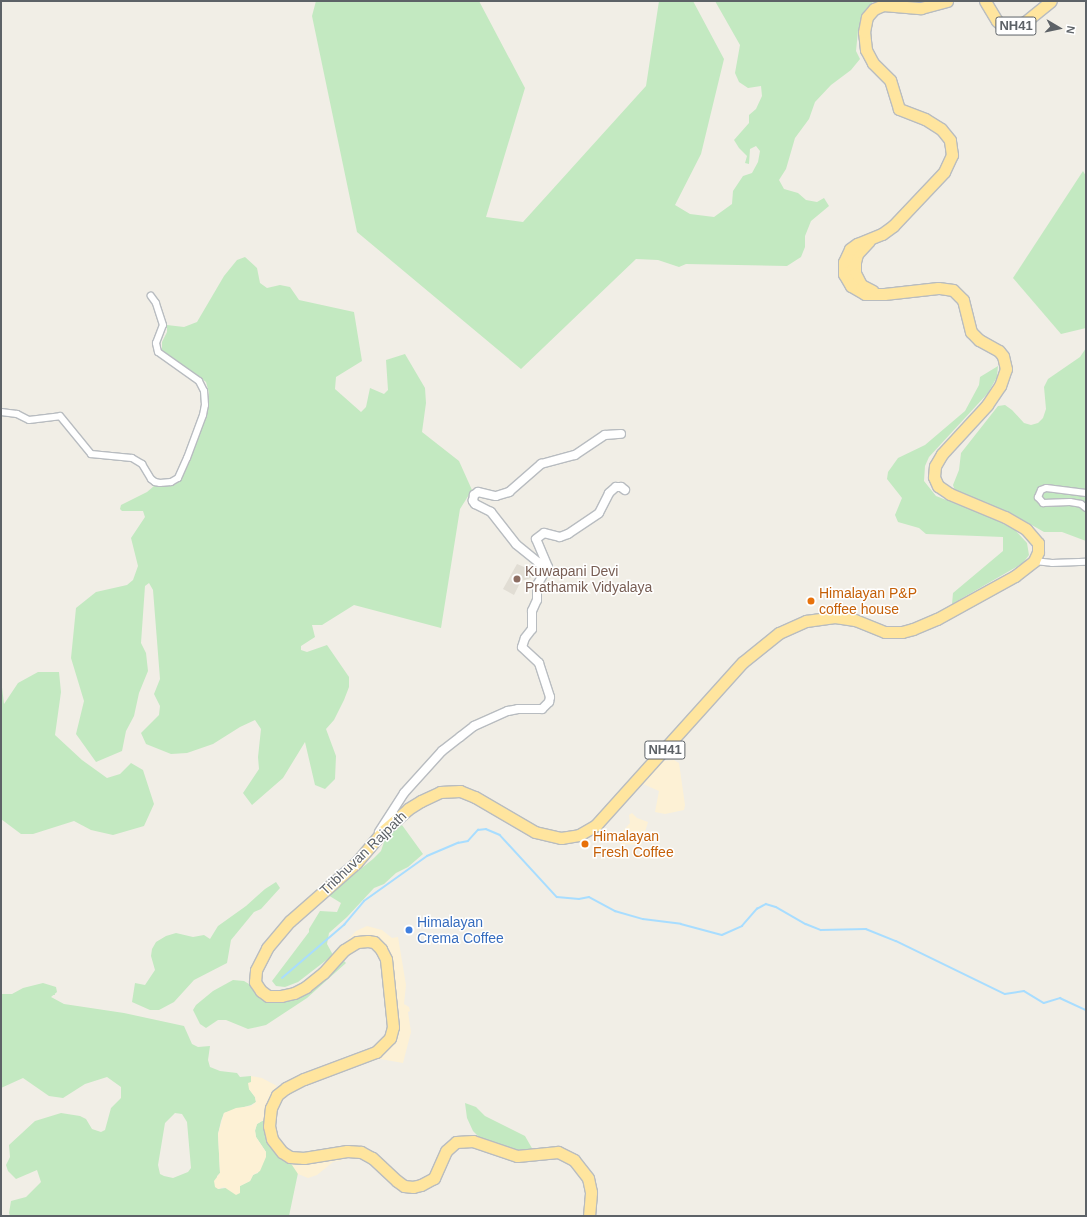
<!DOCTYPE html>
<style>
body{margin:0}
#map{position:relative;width:1087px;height:1217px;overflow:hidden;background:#f1eee6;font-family:Helvetica,sans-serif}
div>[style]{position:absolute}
.education>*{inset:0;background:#e1ddd4}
.green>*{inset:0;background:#c3e9c1}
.sand>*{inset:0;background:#fdf1d5}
.stream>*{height:1.5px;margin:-0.75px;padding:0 0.75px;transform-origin:0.75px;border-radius:0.75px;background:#a8ddff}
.roads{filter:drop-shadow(1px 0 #b8bcc0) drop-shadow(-1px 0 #b8bcc0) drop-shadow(0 1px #b8bcc0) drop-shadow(0 -1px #b8bcc0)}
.minor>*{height:6px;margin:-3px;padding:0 3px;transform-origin:3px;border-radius:3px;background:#fff}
.tertiary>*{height:8px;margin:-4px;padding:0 4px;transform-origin:4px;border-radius:4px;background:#fff}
.trunk>*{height:11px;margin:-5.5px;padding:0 5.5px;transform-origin:5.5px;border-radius:5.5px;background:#ffe59e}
.dots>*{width:11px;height:11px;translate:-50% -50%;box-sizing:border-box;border:2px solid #fff;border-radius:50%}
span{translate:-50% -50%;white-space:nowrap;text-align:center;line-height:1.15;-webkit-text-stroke:3px #fff;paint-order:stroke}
.shield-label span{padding:1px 3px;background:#fff;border:1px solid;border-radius:3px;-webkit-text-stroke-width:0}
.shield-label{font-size:13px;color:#5d6267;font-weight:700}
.education-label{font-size:14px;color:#785e54}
.left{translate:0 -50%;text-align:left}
.food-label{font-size:14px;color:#c56008}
.street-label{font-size:14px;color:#5d6267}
.shop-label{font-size:14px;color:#366cbe}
.frame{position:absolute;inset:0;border:2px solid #5d6267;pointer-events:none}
.north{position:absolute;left:1039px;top:8px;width:40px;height:40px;-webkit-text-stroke:3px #fff;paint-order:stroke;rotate:99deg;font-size:11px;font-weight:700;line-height:16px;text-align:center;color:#5d6267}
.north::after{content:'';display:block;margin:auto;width:14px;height:18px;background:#5d6267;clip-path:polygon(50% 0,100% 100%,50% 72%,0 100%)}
</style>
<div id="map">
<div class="education">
<i style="clip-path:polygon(517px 564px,529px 569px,531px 578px,521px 581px,514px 595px,503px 589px)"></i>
</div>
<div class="green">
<i style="clip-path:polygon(316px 1px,479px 1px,525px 88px,486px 217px,523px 222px,646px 86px,659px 1px,693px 1px,724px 59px,701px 154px,675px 205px,690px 214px,714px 217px,732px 204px,733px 191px,743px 176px,752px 173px,758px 162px,760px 151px,756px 146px,750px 149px,749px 164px,745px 163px,747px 156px,739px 148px,734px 140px,749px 123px,749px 115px,756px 109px,762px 96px,761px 86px,748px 88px,739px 82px,735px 73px,740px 45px,715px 1px,874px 1px,865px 10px,858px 31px,856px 51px,860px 59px,851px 70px,831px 85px,815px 102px,809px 119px,795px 138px,786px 169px,779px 180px,784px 189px,798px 193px,806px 200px,817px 202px,824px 198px,829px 206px,811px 221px,805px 236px,805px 247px,801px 257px,787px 266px,686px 264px,679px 267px,658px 260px,636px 259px,521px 369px,357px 232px,312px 16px)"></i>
<i style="clip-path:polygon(1083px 171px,1086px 176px,1086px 328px,1061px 334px,1013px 278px)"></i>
<i style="clip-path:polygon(245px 257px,257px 268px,260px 283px,267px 288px,280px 285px,290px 287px,299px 300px,354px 312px,362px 361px,336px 377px,335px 389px,361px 412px,366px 407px,370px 388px,384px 394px,388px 390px,386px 360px,405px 354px,425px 388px,426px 403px,422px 432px,459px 461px,472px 490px,460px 509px,441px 628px,354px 605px,322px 625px,312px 625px,315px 637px,301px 646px,301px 650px,307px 652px,327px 645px,349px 677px,349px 687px,344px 700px,334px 720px,326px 729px,336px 756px,335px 779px,325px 789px,315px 785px,305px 742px,283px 778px,252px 805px,243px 793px,259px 769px,258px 757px,261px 729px,255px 720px,240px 727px,213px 744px,187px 753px,171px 754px,146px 744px,141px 733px,159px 715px,160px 706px,154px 694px,160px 679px,153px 590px,149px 583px,145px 586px,141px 643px,146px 653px,148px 671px,139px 693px,134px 716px,126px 731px,122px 751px,96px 762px,76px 734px,84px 701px,71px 658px,76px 608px,96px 592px,127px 585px,133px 580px,138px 566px,131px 538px,145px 517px,143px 511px,122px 511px,120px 509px,121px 505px,147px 492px,154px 486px,172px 485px,182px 477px,207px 408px,209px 393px,206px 382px,196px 374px,162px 353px,162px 342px,167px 332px,167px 325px,184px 327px,197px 322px,224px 276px,237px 260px)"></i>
<i style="clip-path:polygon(1086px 348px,1086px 541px,1062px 532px,1044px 532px,1009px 512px,955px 491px,953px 485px,959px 470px,961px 453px,998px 406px,1005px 405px,1012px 410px,1024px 423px,1031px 425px,1038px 423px,1043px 418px,1046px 409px,1044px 387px,1048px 379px,1080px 357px)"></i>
<i style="clip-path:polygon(998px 366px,997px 377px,988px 393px,929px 457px,925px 466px,924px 481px,936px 496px,990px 517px,1015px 530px,1027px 543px,1029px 555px,1023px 563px,952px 604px,953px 593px,1003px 551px,1003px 537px,926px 534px,919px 528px,898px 522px,895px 515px,902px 498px,887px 479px,888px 472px,898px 458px,925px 445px,965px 411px,979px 385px,980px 377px)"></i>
<i style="clip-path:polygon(38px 672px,59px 672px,61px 692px,55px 735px,82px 760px,107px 778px,120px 774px,131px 763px,143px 770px,154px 804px,144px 826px,113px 835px,91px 830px,74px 821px,33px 834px,21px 834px,1px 819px,1px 679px,4px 704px,18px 683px)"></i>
<i style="clip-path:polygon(402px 825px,423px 854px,408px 867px,396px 873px,384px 884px,374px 888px,347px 917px,329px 933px,327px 944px,333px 955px,298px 982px,285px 987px,276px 986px,272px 981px,309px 932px,309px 929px,320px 911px,337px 912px,341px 903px,328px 895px,373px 859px,381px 851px,384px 842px,392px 832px)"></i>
<i style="clip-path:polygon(276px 882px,280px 888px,261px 909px,254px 912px,231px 940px,227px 963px,194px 980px,174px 1002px,159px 1010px,150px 1010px,132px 1002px,135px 983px,145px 985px,155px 970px,151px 956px,152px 949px,156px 942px,166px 936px,176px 933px,193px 937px,204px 935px,210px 939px,218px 926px,246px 906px,265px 889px)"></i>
<i style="clip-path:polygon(344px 961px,346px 963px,307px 998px,266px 1025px,248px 1029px,226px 1020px,218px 1020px,206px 1028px,200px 1024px,193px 1010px,196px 1005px,213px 991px,233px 980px,244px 981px,249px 984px,256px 994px,262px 999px,271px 1002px,282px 1002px,294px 999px,314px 986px)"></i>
<i style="clip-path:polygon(evenodd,43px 983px,56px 987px,57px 992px,51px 997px,64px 1004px,124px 1013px,184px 1026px,192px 1044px,198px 1047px,210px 1046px,208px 1060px,210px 1067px,220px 1071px,237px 1073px,240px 1077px,251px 1076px,251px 1082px,249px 1089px,255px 1097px,256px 1102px,251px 1105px,224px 1113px,221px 1121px,218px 1134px,220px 1173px,217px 1176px,218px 1189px,240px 1186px,250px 1181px,253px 1175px,258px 1173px,266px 1152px,256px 1137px,255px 1131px,257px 1124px,262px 1121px,266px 1121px,298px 1173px,289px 1216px,10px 1216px,9px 1213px,11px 1201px,26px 1197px,41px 1182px,37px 1170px,16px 1179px,8px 1171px,6px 1165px,10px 1157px,9px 1145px,35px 1121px,61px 1113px,80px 1116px,86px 1119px,92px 1129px,101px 1132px,105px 1130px,111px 1108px,121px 1098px,121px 1087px,107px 1077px,85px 1084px,63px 1098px,49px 1096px,23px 1078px,1px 1088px,1px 994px,12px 994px,23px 988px,43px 983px,175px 1113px,182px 1114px,187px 1122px,191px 1168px,188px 1172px,173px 1178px,164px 1176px,160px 1174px,158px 1165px,165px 1123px,175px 1113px)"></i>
<i style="clip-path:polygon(465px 1103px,476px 1107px,485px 1116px,525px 1136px,533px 1150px,518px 1151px,479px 1137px,473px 1131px,467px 1118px)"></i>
</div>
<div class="sand">
<i style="clip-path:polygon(674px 760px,679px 763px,685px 805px,684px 810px,665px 814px,655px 812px,659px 791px,643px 784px,663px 761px)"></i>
<i style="clip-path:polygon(632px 813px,637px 818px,648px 822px,641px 845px,621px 844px,623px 831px,630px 823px,629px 815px)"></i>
<i style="clip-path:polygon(367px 926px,382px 930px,392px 938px,398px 937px,406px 985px,404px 1004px,409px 1007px,410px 1011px,408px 1012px,411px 1032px,403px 1063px,375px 1058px,389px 1048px,397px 1034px,395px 979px,391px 955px,387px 947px,380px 939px,368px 935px,354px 938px,344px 944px,356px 931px)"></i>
<i style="clip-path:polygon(251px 1076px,262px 1078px,277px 1086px,272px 1097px,266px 1121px,262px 1121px,257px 1124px,255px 1130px,256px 1137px,266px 1152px,266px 1157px,260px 1171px,253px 1175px,250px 1181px,240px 1186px,240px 1193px,236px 1195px,224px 1187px,218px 1189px,215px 1187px,214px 1181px,220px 1173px,218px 1134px,224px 1113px,236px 1108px,251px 1106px,256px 1102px,255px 1097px,249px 1089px,248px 1083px,251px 1082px)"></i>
<i style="clip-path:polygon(343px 1160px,333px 1162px,317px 1175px,308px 1178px,298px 1174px,290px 1162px)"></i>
</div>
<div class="stream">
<i style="left:282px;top:978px;width:82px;rotate:-40.5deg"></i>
<i style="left:344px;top:925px;width:31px;rotate:-50deg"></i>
<i style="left:364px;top:901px;width:77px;rotate:-35.5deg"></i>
<i style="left:427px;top:856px;width:34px;rotate:-23deg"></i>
<i style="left:458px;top:843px;width:10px;rotate:-11deg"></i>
<i style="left:468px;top:841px;width:15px;rotate:-48deg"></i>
<i style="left:478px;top:830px;width:8px;rotate:-7deg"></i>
<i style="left:486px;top:829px;width:15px;rotate:23deg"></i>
<i style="left:500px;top:835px;width:84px;rotate:47.4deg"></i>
<i style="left:557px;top:897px;width:22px;rotate:5deg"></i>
<i style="left:579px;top:899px;width:10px;rotate:-11deg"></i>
<i style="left:589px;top:897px;width:30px;rotate:28deg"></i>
<i style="left:615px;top:911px;width:29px;rotate:16deg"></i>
<i style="left:643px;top:919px;width:38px;rotate:7deg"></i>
<i style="left:681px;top:924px;width:42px;rotate:15deg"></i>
<i style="left:722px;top:935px;width:22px;rotate:-24deg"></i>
<i style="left:742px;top:926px;width:23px;rotate:-49deg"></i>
<i style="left:757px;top:909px;width:10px;rotate:-29deg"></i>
<i style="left:766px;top:904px;width:10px;rotate:17deg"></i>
<i style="left:776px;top:907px;width:34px;rotate:30deg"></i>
<i style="left:806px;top:924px;width:16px;rotate:22deg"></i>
<i style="left:821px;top:930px;width:45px;rotate:-1.3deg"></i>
<i style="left:866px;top:929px;width:32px;rotate:22deg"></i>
<i style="left:896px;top:941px;width:121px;rotate:25.9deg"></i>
<i style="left:1005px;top:994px;width:19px;rotate:-9deg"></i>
<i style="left:1024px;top:991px;width:23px;rotate:31deg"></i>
<i style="left:1044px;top:1003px;width:17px;rotate:-17deg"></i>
<i style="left:1060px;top:998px;width:29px;rotate:25deg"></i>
</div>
<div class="roads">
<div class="minor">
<i style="left:1px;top:412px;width:16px;rotate:7deg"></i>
<i style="left:17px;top:414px;width:13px;rotate:27deg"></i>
<i style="left:29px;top:420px;width:31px;rotate:-7deg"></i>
<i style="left:60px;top:416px;width:49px;rotate:50.8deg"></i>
<i style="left:91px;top:454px;width:41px;rotate:5.6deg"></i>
<i style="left:132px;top:458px;width:12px;rotate:31deg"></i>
<i style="left:142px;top:464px;width:17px;rotate:59deg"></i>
<i style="left:151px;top:479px;width:5px;rotate:37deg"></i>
<i style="left:155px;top:482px;width:5px;rotate:11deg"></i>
<i style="left:160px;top:483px;width:11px;rotate:-5deg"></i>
<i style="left:171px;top:482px;width:8px;rotate:-30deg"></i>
<i style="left:178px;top:478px;width:22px;rotate:-66deg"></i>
<i style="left:187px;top:458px;width:46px;rotate:-69.6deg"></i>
<i style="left:203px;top:415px;width:10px;rotate:-79deg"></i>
<i style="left:205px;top:405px;width:14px;rotate:-94deg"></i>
<i style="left:204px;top:391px;width:11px;rotate:-117deg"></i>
<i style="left:199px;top:381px;width:50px;rotate:-144.7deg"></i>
<i style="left:158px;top:352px;width:9px;rotate:-103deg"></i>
<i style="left:156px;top:343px;width:19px;rotate:-69deg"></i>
<i style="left:163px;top:325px;width:23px;rotate:-108deg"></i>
<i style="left:156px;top:303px;width:9px;rotate:-126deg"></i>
<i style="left:1086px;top:493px;width:40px;rotate:-172.9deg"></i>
<i style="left:1046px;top:488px;width:5px;rotate:158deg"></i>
<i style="left:1041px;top:490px;width:8px;rotate:113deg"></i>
<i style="left:1038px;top:497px;width:8px;rotate:50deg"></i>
<i style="left:1043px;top:503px;width:27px;rotate:-2deg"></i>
<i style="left:1070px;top:502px;width:11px;rotate:10deg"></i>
<i style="left:1081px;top:504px;width:6px;rotate:39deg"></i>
<i style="left:1034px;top:561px;width:18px;rotate:6deg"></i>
<i style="left:1052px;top:563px;width:34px;rotate:-2deg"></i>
</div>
<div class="tertiary">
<i style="left:541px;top:574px;width:7px;rotate:-82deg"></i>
<i style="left:542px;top:567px;width:6px;rotate:-129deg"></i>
<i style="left:538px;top:562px;width:28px;rotate:-141deg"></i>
<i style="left:516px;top:544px;width:41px;rotate:-128deg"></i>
<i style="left:491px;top:512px;width:18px;rotate:-153deg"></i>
<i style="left:475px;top:504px;width:4px;rotate:-124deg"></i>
<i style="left:473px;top:501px;width:6px;rotate:-81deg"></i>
<i style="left:474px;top:495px;width:5px;rotate:-37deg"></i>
<i style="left:478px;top:492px;width:18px;rotate:13deg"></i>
<i style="left:496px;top:496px;width:14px;rotate:-17deg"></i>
<i style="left:509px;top:492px;width:43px;rotate:-41.2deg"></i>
<i style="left:541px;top:464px;width:35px;rotate:-15deg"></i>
<i style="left:575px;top:455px;width:36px;rotate:-34deg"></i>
<i style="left:605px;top:435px;width:16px;rotate:-4deg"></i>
<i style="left:379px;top:832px;width:46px;rotate:-57.3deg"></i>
<i style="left:404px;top:793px;width:57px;rotate:-47.9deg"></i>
<i style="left:442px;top:751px;width:23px;rotate:-38deg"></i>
<i style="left:460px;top:737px;width:18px;rotate:-38deg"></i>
<i style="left:474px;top:726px;width:37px;rotate:-24deg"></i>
<i style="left:508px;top:711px;width:10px;rotate:-11deg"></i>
<i style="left:518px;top:709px;width:24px"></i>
<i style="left:542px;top:709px;width:10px;rotate:-45deg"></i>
<i style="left:549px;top:702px;width:5px;rotate:-79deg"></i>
<i style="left:550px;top:697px;width:36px;rotate:-108deg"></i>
<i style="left:539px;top:663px;width:23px;rotate:-137deg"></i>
<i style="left:522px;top:647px;width:9px;rotate:-72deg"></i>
<i style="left:525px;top:638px;width:11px;rotate:-52deg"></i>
<i style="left:532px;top:629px;width:18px;rotate:-90deg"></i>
<i style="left:532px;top:611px;width:12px;rotate:-66deg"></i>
<i style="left:537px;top:600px;width:15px;rotate:-90deg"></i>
<i style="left:537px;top:585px;width:21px;rotate:-59deg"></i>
<i style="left:548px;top:567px;width:30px;rotate:-113deg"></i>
<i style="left:536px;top:539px;width:10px;rotate:-37deg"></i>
<i style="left:544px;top:533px;width:16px;rotate:14deg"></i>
<i style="left:560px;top:537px;width:9px;rotate:-21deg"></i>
<i style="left:568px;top:534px;width:37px;rotate:-34deg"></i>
<i style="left:599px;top:513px;width:22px;rotate:-63deg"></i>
<i style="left:609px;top:493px;width:9px;rotate:-41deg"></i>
<i style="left:616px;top:487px;width:5px"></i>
<i style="left:621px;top:487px;width:5px;rotate:37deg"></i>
</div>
<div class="trunk">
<i style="left:985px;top:1px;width:23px;rotate:59deg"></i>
<i style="left:997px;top:21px;width:6px;rotate:39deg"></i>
<i style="left:1002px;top:25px;width:7px;rotate:16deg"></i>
<i style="left:1009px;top:27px;width:17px;rotate:-17deg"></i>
<i style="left:1025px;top:22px;width:33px;rotate:-39deg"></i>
<i style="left:869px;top:241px;width:18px;rotate:133deg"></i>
<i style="left:857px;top:254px;width:8px;rotate:104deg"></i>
<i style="left:855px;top:262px;width:11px;rotate:90deg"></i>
<i style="left:855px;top:273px;width:13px;rotate:63deg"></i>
<i style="left:861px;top:285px;width:13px;rotate:27deg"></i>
<i style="left:589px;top:1216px;width:24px;rotate:-85deg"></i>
<i style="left:591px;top:1192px;width:14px;rotate:-102deg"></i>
<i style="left:588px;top:1178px;width:23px;rotate:-128deg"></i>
<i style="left:574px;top:1160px;width:18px;rotate:-153deg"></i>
<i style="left:558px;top:1152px;width:41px;rotate:174.4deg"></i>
<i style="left:517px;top:1156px;width:46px;rotate:-161.2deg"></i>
<i style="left:473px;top:1141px;width:17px;rotate:177deg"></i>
<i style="left:456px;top:1142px;width:13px;rotate:138deg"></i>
<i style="left:446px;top:1151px;width:30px;rotate:114deg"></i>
<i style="left:434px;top:1178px;width:15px;rotate:152deg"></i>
<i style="left:421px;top:1185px;width:8px;rotate:166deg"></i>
<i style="left:413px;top:1187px;width:9px;rotate:-174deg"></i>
<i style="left:404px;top:1186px;width:9px;rotate:-144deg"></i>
<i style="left:397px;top:1181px;width:34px;rotate:-137deg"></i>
<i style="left:372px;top:1158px;width:13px;rotate:-151deg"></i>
<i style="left:361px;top:1152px;width:14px;rotate:-176deg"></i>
<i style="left:347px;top:1151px;width:44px;rotate:170.8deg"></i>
<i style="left:304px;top:1158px;width:14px;rotate:-176deg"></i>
<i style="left:290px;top:1157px;width:9px;rotate:-148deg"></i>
<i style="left:282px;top:1152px;width:16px;rotate:-128deg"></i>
<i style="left:272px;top:1139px;width:13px;rotate:-103deg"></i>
<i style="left:269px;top:1126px;width:18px;rotate:-84deg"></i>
<i style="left:271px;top:1108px;width:14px;rotate:-65deg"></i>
<i style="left:277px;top:1095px;width:11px;rotate:-38deg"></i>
<i style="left:286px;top:1088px;width:20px;rotate:-27deg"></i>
<i style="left:304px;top:1079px;width:77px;rotate:-20.6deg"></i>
<i style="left:376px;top:1052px;width:20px;rotate:-45deg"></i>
<i style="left:390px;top:1038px;width:11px;rotate:-75deg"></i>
<i style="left:393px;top:1027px;width:68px;rotate:-95.9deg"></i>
<i style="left:386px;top:959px;width:11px;rotate:-117deg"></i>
<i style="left:381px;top:949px;width:10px;rotate:-135deg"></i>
<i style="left:374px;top:942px;width:6px;rotate:-171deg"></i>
<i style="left:368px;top:941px;width:11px;rotate:175deg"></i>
<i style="left:357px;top:942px;width:15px;rotate:148deg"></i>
<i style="left:344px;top:950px;width:31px;rotate:132deg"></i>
<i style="left:323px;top:973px;width:22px;rotate:141deg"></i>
<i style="left:306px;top:987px;width:13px;rotate:153deg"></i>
<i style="left:294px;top:993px;width:13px;rotate:167deg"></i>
<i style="left:281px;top:996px;width:13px;rotate:180deg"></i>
<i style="left:268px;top:996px;width:9px;rotate:-144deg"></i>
<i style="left:261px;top:991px;width:11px;rotate:-124deg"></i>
<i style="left:255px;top:982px;width:12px;rotate:-85deg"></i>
<i style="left:256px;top:970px;width:25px;rotate:-63deg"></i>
<i style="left:267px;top:948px;width:35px;rotate:-50deg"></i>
<i style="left:290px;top:921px;width:88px;rotate:-41.3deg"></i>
<i style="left:356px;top:863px;width:42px;rotate:-49.8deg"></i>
<i style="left:383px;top:831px;width:33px;rotate:-41deg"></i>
<i style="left:408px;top:809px;width:15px;rotate:-32deg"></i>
<i style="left:421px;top:801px;width:21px;rotate:-25deg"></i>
<i style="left:440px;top:792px;width:20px;rotate:-3deg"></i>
<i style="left:460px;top:791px;width:16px;rotate:22deg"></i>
<i style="left:475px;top:797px;width:69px;rotate:30.3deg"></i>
<i style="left:535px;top:832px;width:27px;rotate:13deg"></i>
<i style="left:561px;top:838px;width:18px;rotate:-9deg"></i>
<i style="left:579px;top:835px;width:20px;rotate:-30deg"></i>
<i style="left:596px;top:825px;width:219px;rotate:-48deg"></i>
<i style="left:743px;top:662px;width:46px;rotate:-38.9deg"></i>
<i style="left:779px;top:633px;width:30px;rotate:-24deg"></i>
<i style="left:806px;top:621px;width:29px;rotate:-8deg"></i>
<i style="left:835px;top:617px;width:20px;rotate:9deg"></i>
<i style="left:855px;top:620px;width:32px;rotate:22deg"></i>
<i style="left:885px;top:632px;width:17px"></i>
<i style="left:902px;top:632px;width:11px;rotate:-15deg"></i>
<i style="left:913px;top:629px;width:26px;rotate:-23deg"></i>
<i style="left:937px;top:619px;width:89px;rotate:-28.9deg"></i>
<i style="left:1015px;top:576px;width:24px;rotate:-38deg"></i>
<i style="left:1034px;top:561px;width:10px;rotate:-66deg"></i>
<i style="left:1038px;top:552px;width:9px;rotate:-90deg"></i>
<i style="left:1038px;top:543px;width:18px;rotate:-131deg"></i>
<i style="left:1026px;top:529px;width:24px;rotate:-150deg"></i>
<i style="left:1005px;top:517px;width:60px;rotate:-157.3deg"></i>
<i style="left:950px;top:494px;width:14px;rotate:-146deg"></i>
<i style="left:938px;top:486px;width:10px;rotate:-114deg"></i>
<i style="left:934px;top:477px;width:11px;rotate:-85deg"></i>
<i style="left:935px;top:466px;width:14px;rotate:-60deg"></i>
<i style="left:942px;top:454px;width:67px;rotate:-47.4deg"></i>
<i style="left:987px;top:405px;width:23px;rotate:-56deg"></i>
<i style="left:1000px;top:386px;width:18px;rotate:-71deg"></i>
<i style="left:1006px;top:369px;width:13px;rotate:-103deg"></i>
<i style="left:1003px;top:356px;width:6px;rotate:-129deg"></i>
<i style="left:999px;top:351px;width:23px;rotate:-151deg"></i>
<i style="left:979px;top:340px;width:11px;rotate:-135deg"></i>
<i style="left:971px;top:332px;width:33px;rotate:-104deg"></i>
<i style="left:963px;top:300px;width:14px;rotate:-135deg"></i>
<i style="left:953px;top:290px;width:15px;rotate:-172deg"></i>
<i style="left:938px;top:288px;width:54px;rotate:173.7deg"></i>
<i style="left:884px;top:294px;width:19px;rotate:180deg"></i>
<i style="left:865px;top:294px;width:16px;rotate:-150deg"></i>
<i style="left:851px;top:286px;width:14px;rotate:-120deg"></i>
<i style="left:844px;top:274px;width:12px;rotate:-90deg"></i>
<i style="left:844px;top:262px;width:14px;rotate:-65deg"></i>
<i style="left:850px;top:249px;width:9px;rotate:-36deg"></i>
<i style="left:857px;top:244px;width:27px;rotate:-22deg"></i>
<i style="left:882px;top:234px;width:14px;rotate:-36deg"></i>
<i style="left:893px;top:226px;width:74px;rotate:-46.6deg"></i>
<i style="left:944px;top:172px;width:19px;rotate:-65deg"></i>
<i style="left:952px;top:155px;width:15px;rotate:-98deg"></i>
<i style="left:950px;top:140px;width:14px;rotate:-129deg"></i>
<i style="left:941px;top:129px;width:19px;rotate:-148deg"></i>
<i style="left:925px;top:119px;width:28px;rotate:-159deg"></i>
<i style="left:899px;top:109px;width:30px;rotate:-107deg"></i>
<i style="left:890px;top:80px;width:24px;rotate:-135deg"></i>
<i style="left:873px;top:63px;width:15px;rotate:-118deg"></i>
<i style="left:866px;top:50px;width:18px;rotate:-96deg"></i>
<i style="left:864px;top:32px;width:15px;rotate:-79deg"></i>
<i style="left:867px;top:17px;width:11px;rotate:-49deg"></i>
<i style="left:874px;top:9px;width:10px;rotate:-24deg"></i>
<i style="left:883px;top:5px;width:38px;rotate:5deg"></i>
<i style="left:921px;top:8px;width:27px;rotate:-15deg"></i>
</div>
</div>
<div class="dots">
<i style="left:517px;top:579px;background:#8d6e63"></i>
<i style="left:811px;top:601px;background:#e8710a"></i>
<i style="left:585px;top:844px;background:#e8710a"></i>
<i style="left:409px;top:930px;background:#3f7fe0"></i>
</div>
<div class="shield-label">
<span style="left:1016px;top:26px">NH41</span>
<span style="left:665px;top:750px">NH41</span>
</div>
<div class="education-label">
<span class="left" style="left:525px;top:579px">Kuwapani Devi<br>Prathamik Vidyalaya</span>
</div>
<div class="food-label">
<span class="left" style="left:819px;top:601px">Himalayan P&amp;P<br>coffee house</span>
<span class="left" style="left:593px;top:844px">Himalayan<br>Fresh Coffee</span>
</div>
<div class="street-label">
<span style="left:363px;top:853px;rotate:-44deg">Tribhuvan Rajpath</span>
</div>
<div class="shop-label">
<span class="left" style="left:417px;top:930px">Himalayan<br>Crema Coffee</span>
</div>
<div class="frame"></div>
<div class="north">N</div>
</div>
